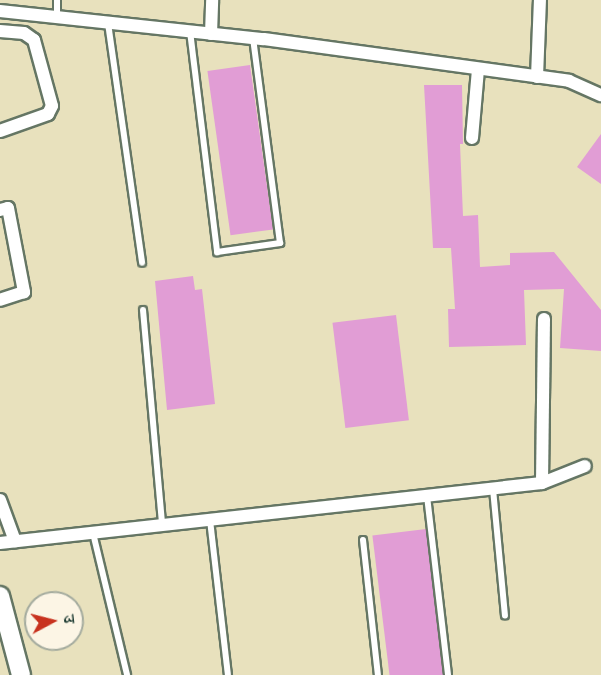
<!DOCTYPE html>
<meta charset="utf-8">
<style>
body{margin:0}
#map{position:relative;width:601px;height:675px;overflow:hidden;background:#e8e1bd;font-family:"Libre Caslon Text","Noto Serif Devanagari",serif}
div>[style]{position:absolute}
.building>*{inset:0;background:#e19dd5;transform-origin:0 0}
.roads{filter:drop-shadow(2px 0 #657664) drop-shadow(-2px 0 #657664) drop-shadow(0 2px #657664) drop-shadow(0 -2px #657664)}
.lane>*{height:6px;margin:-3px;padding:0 3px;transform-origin:3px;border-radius:3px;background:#fff}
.street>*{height:12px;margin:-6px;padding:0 6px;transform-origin:6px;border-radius:6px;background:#fff}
.secondary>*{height:18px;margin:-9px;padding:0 9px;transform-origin:9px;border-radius:9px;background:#fff}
span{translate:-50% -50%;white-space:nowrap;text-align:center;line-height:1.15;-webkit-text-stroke:4.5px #fcf5e5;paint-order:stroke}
.north{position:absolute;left:24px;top:591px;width:60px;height:60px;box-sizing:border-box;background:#fcf5e5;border:2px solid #a4ab9e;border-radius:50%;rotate:83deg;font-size:16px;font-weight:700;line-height:24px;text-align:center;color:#1f3d34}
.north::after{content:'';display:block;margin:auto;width:21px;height:27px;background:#c8321e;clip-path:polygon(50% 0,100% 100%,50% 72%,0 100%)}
</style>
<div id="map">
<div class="building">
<i style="left:250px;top:65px;width:166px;height:43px;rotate:82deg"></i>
<i style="clip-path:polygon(424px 85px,462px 85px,463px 144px,460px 144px,463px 216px,478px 215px,480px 267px,510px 265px,510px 253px,554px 252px,601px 310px,601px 351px,560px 348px,564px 289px,524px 290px,526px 345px,449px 347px,448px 309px,455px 309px,451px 248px,433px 248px)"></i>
<i style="clip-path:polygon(601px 134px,601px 184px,577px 167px)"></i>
<i style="clip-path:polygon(193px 276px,195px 290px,202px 289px,215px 404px,167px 410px,155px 281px)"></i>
<i style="left:396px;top:315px;width:106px;height:64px;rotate:83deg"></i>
<i style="left:426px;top:529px;width:147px;height:54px;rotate:83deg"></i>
</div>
<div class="roads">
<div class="lane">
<i style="left:57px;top:17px;width:17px;rotate:-90deg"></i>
<i style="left:108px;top:23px;width:242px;rotate:81.9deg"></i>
<i style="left:190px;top:31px;width:223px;rotate:83deg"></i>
<i style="left:217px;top:252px;width:64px;rotate:-8.1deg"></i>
<i style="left:280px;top:243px;width:207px;rotate:-97.5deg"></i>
<i style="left:143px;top:310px;width:216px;rotate:84.9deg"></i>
<i style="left:493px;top:489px;width:127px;rotate:84.6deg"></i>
<i style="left:427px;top:496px;width:180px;rotate:83.3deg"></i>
<i style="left:210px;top:520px;width:156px;rotate:83.4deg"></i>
<i style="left:93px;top:533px;width:146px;rotate:76.5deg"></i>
<i style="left:363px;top:540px;width:136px;rotate:83.7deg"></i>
</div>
<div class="street">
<i style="left:0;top:11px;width:265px;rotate:6.1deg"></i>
<i style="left:264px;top:39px;width:308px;rotate:7.8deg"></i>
<i style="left:569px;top:81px;width:35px;rotate:24deg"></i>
<i style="left:0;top:31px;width:24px;rotate:5deg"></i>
<i style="left:24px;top:33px;width:12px;rotate:35deg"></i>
<i style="left:34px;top:40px;width:68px;rotate:74.7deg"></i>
<i style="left:52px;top:106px;width:9px;rotate:117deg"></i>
<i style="left:48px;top:114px;width:51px;rotate:160.5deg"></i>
<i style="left:211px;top:34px;width:34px;rotate:-88deg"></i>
<i style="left:537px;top:77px;width:77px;rotate:-87.8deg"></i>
<i style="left:472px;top:138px;width:69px;rotate:-85deg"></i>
<i style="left:0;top:210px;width:8px;rotate:-14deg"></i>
<i style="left:8px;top:208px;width:86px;rotate:79.2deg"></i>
<i style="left:24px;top:292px;width:25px;rotate:162deg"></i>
<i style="left:542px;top:483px;width:164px;rotate:-89.3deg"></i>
<i style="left:0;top:500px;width:44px;rotate:69.9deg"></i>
<i style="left:0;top:543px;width:545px;rotate:-6.32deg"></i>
<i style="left:542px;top:483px;width:46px;rotate:-21.6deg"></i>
</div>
<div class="secondary">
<i style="left:0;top:596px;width:82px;rotate:75.1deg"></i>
</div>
</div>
<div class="north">उ</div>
</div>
